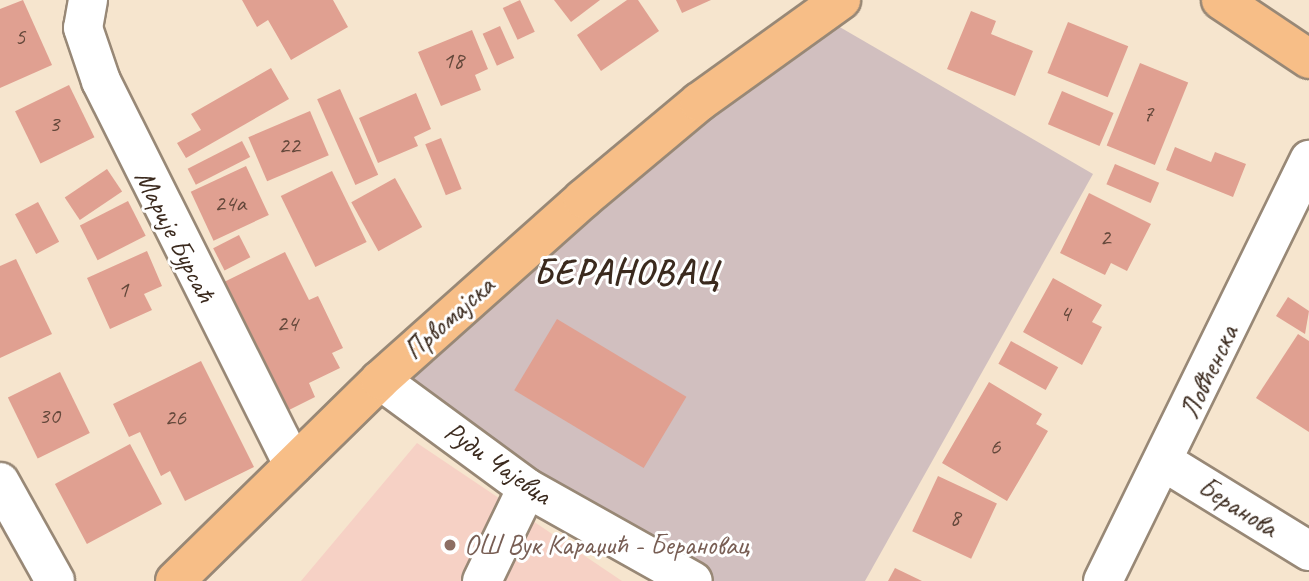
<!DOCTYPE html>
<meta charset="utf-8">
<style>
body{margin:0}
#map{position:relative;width:1309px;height:581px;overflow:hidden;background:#f6e5ce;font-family:Caveat,sans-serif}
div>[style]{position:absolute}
.built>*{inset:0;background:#f6d1c5}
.industrial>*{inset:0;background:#d1bfbf}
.building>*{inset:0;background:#e0a091;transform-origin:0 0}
.roads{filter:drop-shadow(2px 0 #988876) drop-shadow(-2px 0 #988876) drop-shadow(0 2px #988876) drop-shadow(0 -2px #988876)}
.minor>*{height:38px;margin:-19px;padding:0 19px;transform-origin:19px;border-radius:19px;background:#fff}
.major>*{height:38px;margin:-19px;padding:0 19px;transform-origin:19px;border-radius:19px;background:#f7be87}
.dots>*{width:19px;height:19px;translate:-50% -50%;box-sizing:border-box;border:4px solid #fff;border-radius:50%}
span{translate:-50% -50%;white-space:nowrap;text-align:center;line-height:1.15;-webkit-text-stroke:6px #fff;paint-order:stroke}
.number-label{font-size:24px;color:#64483b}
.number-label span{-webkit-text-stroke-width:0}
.street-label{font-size:28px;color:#3b2a1e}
.education-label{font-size:28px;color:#785e54}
.left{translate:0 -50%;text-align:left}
.district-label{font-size:35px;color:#3b2a1e;font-weight:700;letter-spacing:2px}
</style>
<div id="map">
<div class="built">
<i style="clip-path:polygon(417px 443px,622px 581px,301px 581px)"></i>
</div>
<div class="industrial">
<i style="clip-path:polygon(819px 15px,1093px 174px,865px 581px,693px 581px,380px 380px)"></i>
</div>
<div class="building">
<i style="clip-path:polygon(23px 0,52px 65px,0 88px,0 9px)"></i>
<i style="clip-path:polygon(242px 0,333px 0,348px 27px,291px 60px,268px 20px,257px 27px)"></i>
<i style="left:520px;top:0;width:35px;height:19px;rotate:65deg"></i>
<i style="clip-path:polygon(554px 0,600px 0,571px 22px)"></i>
<i style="clip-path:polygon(627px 0,638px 0,659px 31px,601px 71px,577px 35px)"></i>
<i style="clip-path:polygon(676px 0,711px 0,682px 13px)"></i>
<i style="clip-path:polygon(971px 11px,996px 21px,991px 34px,1033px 51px,1015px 96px,947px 69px)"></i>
<i style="left:1068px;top:22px;width:65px;height:55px;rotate:22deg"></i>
<i style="left:500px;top:26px;width:35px;height:19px;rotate:66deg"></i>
<i style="clip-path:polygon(472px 30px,488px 69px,475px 75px,481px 90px,441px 106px,418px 52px)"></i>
<i style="left:1140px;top:63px;width:52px;height:89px;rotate:22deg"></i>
<i style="clip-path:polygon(271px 68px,289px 99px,186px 158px,177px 143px,201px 130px,191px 114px)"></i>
<i style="left:69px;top:85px;width:58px;height:60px;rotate:64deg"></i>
<i style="left:340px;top:89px;width:94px;height:25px;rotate:66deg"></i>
<i style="left:1062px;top:91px;width:56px;height:36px;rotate:23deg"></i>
<i style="clip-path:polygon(416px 93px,431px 129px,414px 137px,418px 146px,378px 163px,359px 118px)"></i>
<i style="left:310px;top:111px;width:48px;height:67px;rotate:67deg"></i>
<i style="left:441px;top:138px;width:55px;height:17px;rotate:68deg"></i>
<i style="left:242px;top:141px;width:18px;height:61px;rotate:63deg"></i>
<i style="clip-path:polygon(1175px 147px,1211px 162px,1215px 152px,1246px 164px,1233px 197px,1166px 170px)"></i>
<i style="left:1115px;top:164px;width:48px;height:22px;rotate:23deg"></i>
<i style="left:246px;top:166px;width:54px;height:61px;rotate:65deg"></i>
<i style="left:107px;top:169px;width:27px;height:51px;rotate:56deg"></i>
<i style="left:332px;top:171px;width:79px;height:57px;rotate:64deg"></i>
<i style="left:395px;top:178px;width:56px;height:50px;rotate:61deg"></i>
<i style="clip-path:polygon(1089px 193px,1151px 224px,1127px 271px,1111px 263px,1105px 275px,1060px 253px)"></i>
<i style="left:128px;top:201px;width:39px;height:54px;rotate:63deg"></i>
<i style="left:38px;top:202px;width:45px;height:26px;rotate:62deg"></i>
<i style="left:239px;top:235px;width:25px;height:29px;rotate:63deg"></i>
<i style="clip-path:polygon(147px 251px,162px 286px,144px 294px,152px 310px,110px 329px,87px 278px)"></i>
<i style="clip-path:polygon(285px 252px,309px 300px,318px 296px,343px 348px,332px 353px,340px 368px,309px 383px,315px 397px,285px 412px,222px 283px)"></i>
<i style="clip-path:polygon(16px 259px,52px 334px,0 358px,0 266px)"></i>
<i style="clip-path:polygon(1053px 278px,1102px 305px,1092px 322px,1102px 327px,1082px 365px,1023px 332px)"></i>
<i style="clip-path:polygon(1288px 297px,1309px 311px,1305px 334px,1276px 316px)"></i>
<i style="left:557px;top:319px;width:151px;height:83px;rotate:31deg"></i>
<i style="clip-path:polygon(1298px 334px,1309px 341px,1309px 432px,1256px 398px)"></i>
<i style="left:1011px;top:341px;width:54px;height:26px;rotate:29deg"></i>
<i style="clip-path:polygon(201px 361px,254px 467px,185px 501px,170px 471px,161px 476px,140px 432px,129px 437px,113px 404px)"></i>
<i style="left:60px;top:372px;width:68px;height:58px;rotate:64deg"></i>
<i style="clip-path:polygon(989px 382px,1042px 414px,1036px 424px,1048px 431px,1007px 501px,942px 463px)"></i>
<i style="left:130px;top:444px;width:68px;height:85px;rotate:62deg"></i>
<i style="left:938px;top:476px;width:65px;height:61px;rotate:25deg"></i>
<i style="clip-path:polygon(895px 568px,922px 581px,888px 581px)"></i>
</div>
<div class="roads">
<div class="minor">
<i style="left:88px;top:0;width:28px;rotate:100deg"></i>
<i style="left:83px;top:28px;width:56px;rotate:71.2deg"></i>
<i style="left:101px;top:81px;width:429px;rotate:63.4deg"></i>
<i style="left:380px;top:380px;width:182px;rotate:36.3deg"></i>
<i style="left:527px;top:488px;width:190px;rotate:29.3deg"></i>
<i style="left:1166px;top:463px;width:168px;rotate:31.6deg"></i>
<i style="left:0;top:482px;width:113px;rotate:60.9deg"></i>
<i style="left:482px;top:581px;width:103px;rotate:-64.2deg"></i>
<i style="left:1103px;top:581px;width:469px;rotate:-63.9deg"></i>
</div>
<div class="major">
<i style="left:1221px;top:0;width:106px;rotate:33.8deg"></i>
<i style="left:175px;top:581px;width:287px;rotate:-44.4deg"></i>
<i style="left:380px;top:380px;width:272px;rotate:-41.7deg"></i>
<i style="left:583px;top:199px;width:151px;rotate:-39.9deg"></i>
<i style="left:699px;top:102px;width:175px;rotate:-35.7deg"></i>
</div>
</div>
<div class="dots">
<i style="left:450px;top:545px;background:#8d6e63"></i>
</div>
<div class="number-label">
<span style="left:20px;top:37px">5</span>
<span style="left:453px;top:61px">18</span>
<span style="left:1148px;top:114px">7</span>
<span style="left:54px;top:124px">3</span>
<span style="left:289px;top:146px">22</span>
<span style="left:230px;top:204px">24a</span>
<span style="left:1105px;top:238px">2</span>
<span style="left:123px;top:290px">1</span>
<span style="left:1065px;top:314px">4</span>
<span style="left:287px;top:324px">24</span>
<span style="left:49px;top:416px">30</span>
<span style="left:175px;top:418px">26</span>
<span style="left:995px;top:447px">6</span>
<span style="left:955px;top:518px">8</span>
</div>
<div class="street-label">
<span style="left:175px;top:236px;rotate:63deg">Марије Бурсаћ</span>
<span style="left:449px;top:318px;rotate:-42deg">Првомајска</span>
<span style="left:1209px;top:372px;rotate:-65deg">Ловћенска</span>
<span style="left:498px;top:463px;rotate:35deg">Руди Чајевца</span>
<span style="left:1238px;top:507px;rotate:32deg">Беранова</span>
</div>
<div class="education-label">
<span class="left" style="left:464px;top:545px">ОШ Вук Караџић - Берановац</span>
</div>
<div class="district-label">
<span style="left:627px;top:272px">БЕРАНОВАЦ</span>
</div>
</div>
